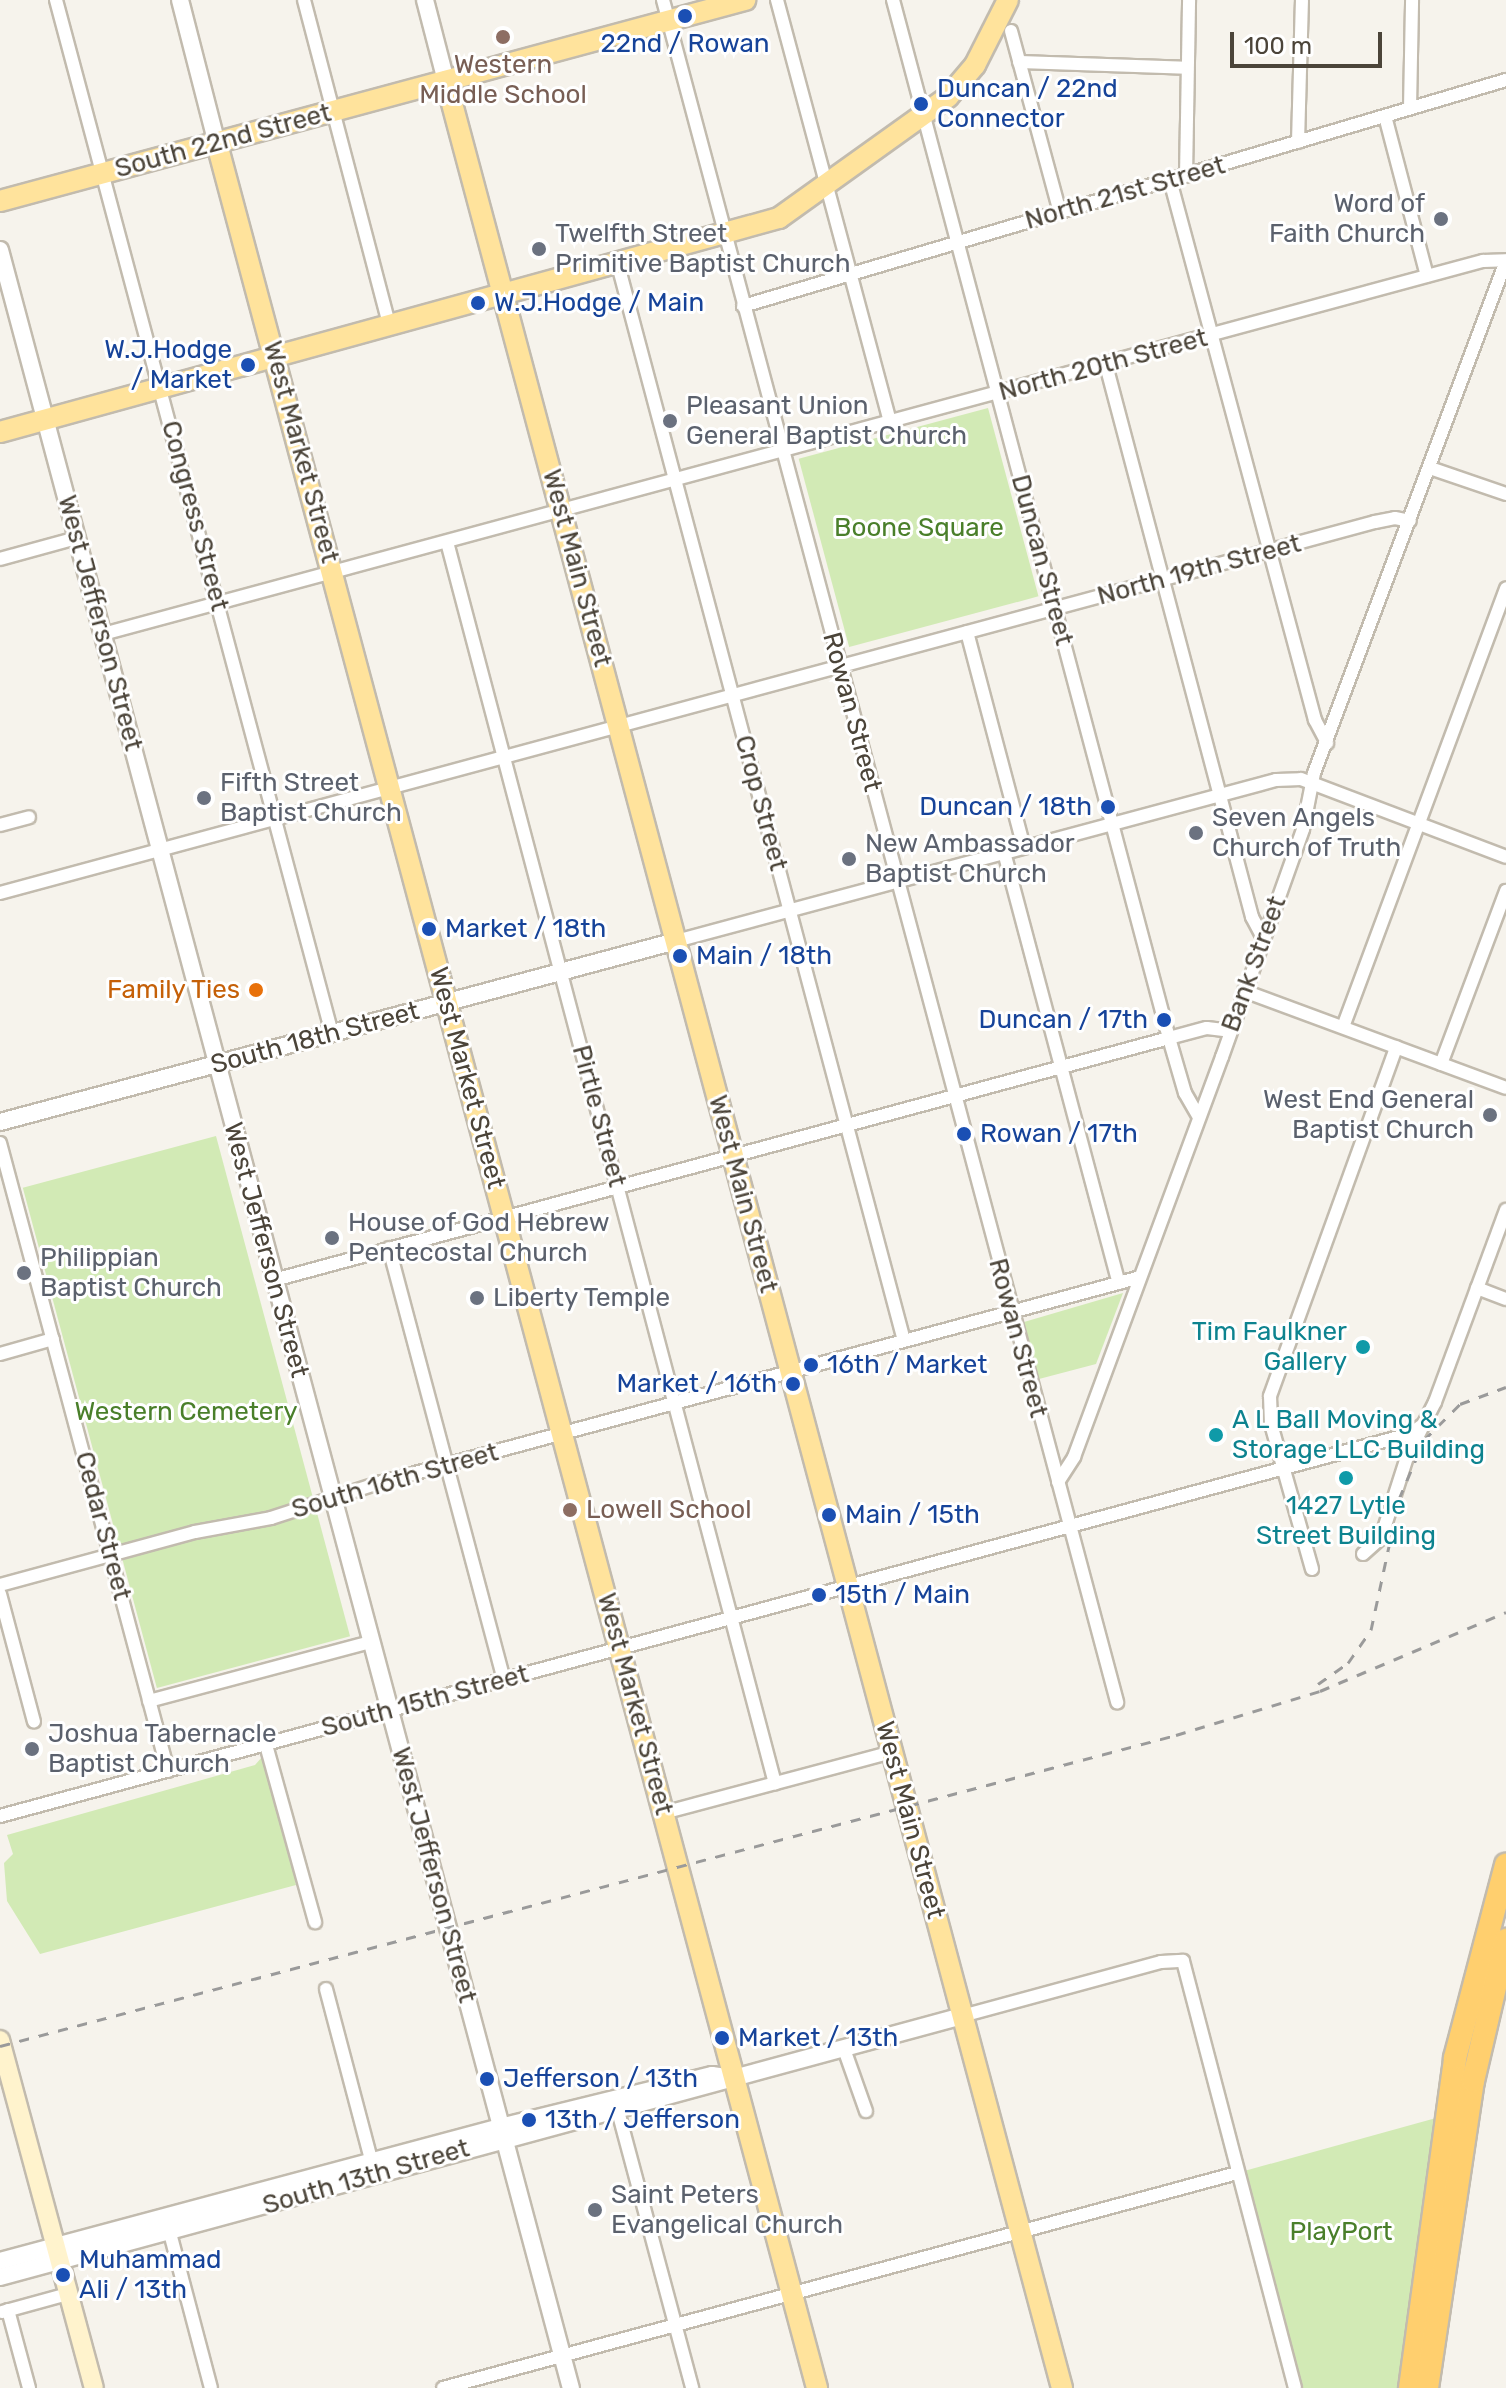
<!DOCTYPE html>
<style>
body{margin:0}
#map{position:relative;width:1506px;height:2388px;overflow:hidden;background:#f6f3ec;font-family:Rubik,sans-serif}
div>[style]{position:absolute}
.green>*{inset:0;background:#d2eab5;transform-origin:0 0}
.roads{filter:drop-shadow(2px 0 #c2bbae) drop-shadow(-2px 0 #c2bbae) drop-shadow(0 2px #c2bbae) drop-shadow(0 -2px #c2bbae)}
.minor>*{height:12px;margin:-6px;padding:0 6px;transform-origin:6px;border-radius:6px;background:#fff}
.tertiary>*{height:16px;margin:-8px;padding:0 8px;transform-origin:8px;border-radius:8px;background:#fff}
.secondary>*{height:18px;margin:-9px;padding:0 9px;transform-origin:9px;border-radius:9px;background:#fff3cd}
.primary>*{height:20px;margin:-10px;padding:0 10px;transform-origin:10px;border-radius:10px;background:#ffe39c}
.motorway>*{height:22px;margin:-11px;padding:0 11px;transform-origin:11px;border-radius:11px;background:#ffcf6e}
.rail>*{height:3px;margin-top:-1.5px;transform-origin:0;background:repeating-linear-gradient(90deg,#9a9a9a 0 10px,transparent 0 20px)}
.dots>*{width:22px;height:22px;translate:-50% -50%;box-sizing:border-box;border:4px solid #fff;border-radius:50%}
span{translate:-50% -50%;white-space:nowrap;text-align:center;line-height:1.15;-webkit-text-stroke:6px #fff;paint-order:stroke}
.transit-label{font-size:26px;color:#164399}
.left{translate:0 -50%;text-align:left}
.right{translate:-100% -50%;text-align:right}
.education-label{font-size:26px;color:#785e54}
.street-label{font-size:26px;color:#4b4439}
.worship-label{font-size:26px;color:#5b616d}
.park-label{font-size:26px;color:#4a7f2a}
.food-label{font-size:26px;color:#c56008}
.culture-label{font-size:26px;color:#0d838f}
.scale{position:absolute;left:1230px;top:32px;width:152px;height:36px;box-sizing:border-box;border:4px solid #4b4439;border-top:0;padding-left:10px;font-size:24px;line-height:28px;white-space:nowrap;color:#4b4439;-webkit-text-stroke:6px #fff;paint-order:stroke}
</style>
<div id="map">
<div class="green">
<i style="left:988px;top:408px;width:195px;height:196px;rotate:75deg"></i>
<i style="left:216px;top:1136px;width:518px;height:200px;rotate:75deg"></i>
<i style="clip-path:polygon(1123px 1293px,1096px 1364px,1039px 1379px,1024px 1322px)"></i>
<i style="clip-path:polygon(262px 1757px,272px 1795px,281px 1807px,296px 1885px,40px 1954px,7px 1901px,4px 1863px,13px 1854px,7px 1835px,255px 1765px)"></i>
<i style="clip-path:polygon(1436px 2118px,1408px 2388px,1294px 2388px,1237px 2173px)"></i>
</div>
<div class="roads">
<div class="minor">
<i style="left:56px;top:0;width:1070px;rotate:75.05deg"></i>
<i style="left:304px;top:0;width:338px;rotate:75.3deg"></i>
<i style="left:663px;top:0;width:1762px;rotate:75.06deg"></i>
<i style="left:777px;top:0;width:438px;rotate:75deg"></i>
<i style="left:893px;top:0;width:1074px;rotate:75.11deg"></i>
<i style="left:1169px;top:1038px;width:57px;rotate:73.8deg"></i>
<i style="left:1185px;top:1093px;width:28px;rotate:60deg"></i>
<i style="left:1011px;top:31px;width:188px;rotate:74.9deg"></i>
<i style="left:1019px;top:62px;width:168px;rotate:2deg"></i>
<i style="left:1410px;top:108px;width:108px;rotate:-88.9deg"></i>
<i style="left:1385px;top:116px;width:165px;rotate:75.3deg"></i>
<i style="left:1298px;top:142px;width:142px;rotate:-88.4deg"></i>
<i style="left:1186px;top:176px;width:176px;rotate:-89deg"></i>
<i style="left:1170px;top:180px;width:559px;rotate:74.97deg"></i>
<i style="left:1315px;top:720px;width:26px;rotate:62deg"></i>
<i style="left:618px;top:265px;width:1113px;rotate:75.11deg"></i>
<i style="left:743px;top:306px;width:796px;rotate:-16.5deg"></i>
<i style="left:1106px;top:365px;width:571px;rotate:75.18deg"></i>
<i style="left:1252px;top:917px;width:24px;rotate:62deg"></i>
<i style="left:1430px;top:468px;width:80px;rotate:18.9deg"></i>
<i style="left:447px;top:542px;width:1284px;rotate:75.2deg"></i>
<i style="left:0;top:559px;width:80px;rotate:-15.3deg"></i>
<i style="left:967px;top:632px;width:222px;rotate:75.2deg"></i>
<i style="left:103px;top:634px;width:1430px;rotate:-15.13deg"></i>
<i style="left:1483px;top:261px;width:23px;rotate:-2deg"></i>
<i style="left:0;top:825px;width:30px;rotate:-15deg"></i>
<i style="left:1004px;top:852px;width:446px;rotate:75.1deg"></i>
<i style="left:0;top:893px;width:1424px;rotate:-15.1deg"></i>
<i style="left:1375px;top:522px;width:20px;rotate:-11deg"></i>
<i style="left:1395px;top:518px;width:15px;rotate:11deg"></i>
<i style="left:676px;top:941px;width:621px;rotate:-15.02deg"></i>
<i style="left:1276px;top:780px;width:25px;rotate:-2deg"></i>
<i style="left:1301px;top:779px;width:219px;rotate:20.8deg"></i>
<i style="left:1244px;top:991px;width:279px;rotate:20.3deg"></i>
<i style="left:1343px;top:1027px;width:468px;rotate:-69.6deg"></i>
<i style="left:1441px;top:1064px;width:185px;rotate:-69.4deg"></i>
<i style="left:0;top:1143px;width:650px;rotate:75.02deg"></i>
<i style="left:389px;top:1248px;width:447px;rotate:75.1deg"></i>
<i style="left:274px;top:1280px;width:927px;rotate:-15.13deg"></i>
<i style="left:1169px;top:1038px;width:39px;rotate:-15deg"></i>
<i style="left:1207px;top:1028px;width:23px;rotate:7deg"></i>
<i style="left:1477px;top:1288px;width:31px;rotate:21deg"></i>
<i style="left:0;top:1354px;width:55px;rotate:-15.8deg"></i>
<i style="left:1058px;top:1482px;width:30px;rotate:-57deg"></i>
<i style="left:1074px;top:1457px;width:427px;rotate:-69.7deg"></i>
<i style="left:1222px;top:1057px;width:242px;rotate:-70.4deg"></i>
<i style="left:1303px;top:829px;width:57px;rotate:-78.9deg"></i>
<i style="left:1314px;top:773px;width:547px;rotate:-69.44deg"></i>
<i style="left:1363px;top:1554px;width:24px;rotate:-42deg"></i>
<i style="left:1381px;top:1538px;width:85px;rotate:-72.2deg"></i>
<i style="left:1407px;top:1457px;width:62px;rotate:-63deg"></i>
<i style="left:1435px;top:1402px;width:205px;rotate:-69.7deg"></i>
<i style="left:1312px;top:1569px;width:151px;rotate:-105.8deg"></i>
<i style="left:1271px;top:1424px;width:28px;rotate:-92deg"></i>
<i style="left:1270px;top:1396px;width:371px;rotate:-70.1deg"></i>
<i style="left:0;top:1585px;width:202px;rotate:-15.2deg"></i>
<i style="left:195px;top:1532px;width:77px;rotate:-10.4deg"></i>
<i style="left:271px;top:1518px;width:117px;rotate:-18deg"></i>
<i style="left:382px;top:1482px;width:782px;rotate:-15.12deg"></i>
<i style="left:0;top:1594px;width:132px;rotate:75.1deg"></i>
<i style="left:149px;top:1701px;width:229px;rotate:-14.9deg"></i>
<i style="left:266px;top:1745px;width:184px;rotate:74.5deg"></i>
<i style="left:663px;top:1813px;width:237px;rotate:-14.9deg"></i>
<i style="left:0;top:1816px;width:1461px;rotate:-15.16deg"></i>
<i style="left:1410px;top:1434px;width:17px;rotate:-36deg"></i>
<i style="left:326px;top:1989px;width:184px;rotate:75.2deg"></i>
<i style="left:962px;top:2016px;width:206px;rotate:-15.2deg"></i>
<i style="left:1161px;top:1962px;width:22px;rotate:-3deg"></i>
<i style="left:1183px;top:1961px;width:441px;rotate:75.3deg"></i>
<i style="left:844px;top:2049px;width:66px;rotate:70.5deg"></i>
<i style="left:618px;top:2111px;width:287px;rotate:75deg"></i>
<i style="left:170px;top:2233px;width:160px;rotate:75.2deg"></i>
<i style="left:8px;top:2310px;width:81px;rotate:74.9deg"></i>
<i style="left:2px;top:2312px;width:68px;rotate:-15.3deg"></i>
<i style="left:443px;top:2388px;width:823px;rotate:-15.15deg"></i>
</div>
<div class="tertiary">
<i style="left:180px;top:0;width:149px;rotate:75.6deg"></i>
<i style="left:425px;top:0;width:84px;rotate:75.5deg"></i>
<i style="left:0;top:250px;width:2213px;rotate:75.05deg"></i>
<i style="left:0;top:1122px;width:700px;rotate:-14.99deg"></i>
<i style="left:0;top:2261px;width:518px;rotate:-15deg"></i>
<i style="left:500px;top:2127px;width:218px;rotate:-13.8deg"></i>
<i style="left:712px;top:2075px;width:21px;rotate:8deg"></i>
<i style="left:0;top:2277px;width:997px;rotate:-15.18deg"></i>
</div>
<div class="secondary">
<i style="left:0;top:2040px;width:360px;rotate:74.9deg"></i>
</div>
<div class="primary">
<i style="left:446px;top:81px;width:2388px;rotate:75.05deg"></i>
<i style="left:217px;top:144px;width:2323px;rotate:75.03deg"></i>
<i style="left:0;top:201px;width:772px;rotate:-15.1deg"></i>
<i style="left:0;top:432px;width:808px;rotate:-15.36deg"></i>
<i style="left:779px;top:218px;width:208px;rotate:-35.6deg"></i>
<i style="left:948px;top:97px;width:42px;rotate:-49.8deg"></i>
<i style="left:975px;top:65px;width:73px;rotate:-63.1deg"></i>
</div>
<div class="motorway">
<i style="left:1410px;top:2388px;width:333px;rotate:-82.2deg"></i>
<i style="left:1455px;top:2058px;width:200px;rotate:-75.2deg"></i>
<i style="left:1427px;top:2388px;width:310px;rotate:-81.5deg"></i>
<i style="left:1473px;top:2081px;width:145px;rotate:-76.8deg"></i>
</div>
</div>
<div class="rail">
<i style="left:1318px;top:1684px;width:37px;rotate:-35deg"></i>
<i style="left:1348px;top:1663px;width:40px;rotate:-55.1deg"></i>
<i style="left:1371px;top:1630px;width:134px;rotate:-77.9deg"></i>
<i style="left:1399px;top:1499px;width:64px;rotate:-67deg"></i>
<i style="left:1424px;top:1440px;width:51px;rotate:-45deg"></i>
<i style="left:1460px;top:1404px;width:49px;rotate:-20.3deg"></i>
<i style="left:0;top:2046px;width:1216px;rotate:-14.81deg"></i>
<i style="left:1176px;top:1735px;width:151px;rotate:-17deg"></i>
<i style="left:1320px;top:1691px;width:202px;rotate:-23deg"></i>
</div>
<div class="dots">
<i style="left:685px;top:16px;background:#1a4fb4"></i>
<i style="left:503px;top:37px;background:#8d6e63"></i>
<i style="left:921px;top:104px;background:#1a4fb4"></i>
<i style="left:1441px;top:219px;background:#6b7280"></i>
<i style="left:539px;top:249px;background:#6b7280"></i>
<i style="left:478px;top:303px;background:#1a4fb4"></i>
<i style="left:248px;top:365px;background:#1a4fb4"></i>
<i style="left:670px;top:421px;background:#6b7280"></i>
<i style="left:204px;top:798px;background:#6b7280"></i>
<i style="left:1108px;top:807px;background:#1a4fb4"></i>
<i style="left:1196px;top:833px;background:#6b7280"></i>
<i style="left:849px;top:859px;background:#6b7280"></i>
<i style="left:429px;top:929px;background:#1a4fb4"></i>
<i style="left:680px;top:956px;background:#1a4fb4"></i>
<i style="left:256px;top:990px;background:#e8710a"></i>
<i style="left:1164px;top:1020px;background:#1a4fb4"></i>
<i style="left:1490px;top:1115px;background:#6b7280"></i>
<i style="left:964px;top:1134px;background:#1a4fb4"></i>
<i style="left:332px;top:1238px;background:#6b7280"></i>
<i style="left:24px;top:1273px;background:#6b7280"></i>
<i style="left:477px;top:1298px;background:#6b7280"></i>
<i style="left:1363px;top:1347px;background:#0f9aa8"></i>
<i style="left:811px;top:1365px;background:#1a4fb4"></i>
<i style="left:793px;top:1384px;background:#1a4fb4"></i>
<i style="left:1216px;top:1435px;background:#0f9aa8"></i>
<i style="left:1346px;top:1478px;background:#0f9aa8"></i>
<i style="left:570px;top:1510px;background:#8d6e63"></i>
<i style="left:829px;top:1515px;background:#1a4fb4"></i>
<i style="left:819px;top:1595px;background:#1a4fb4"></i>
<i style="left:32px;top:1749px;background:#6b7280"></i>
<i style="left:722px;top:2038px;background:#1a4fb4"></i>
<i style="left:487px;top:2079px;background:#1a4fb4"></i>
<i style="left:529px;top:2120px;background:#1a4fb4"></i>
<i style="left:595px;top:2210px;background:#6b7280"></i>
<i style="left:63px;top:2275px;background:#1a4fb4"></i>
</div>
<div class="transit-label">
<span style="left:685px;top:44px">22nd / Rowan</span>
<span class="left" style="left:937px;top:104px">Duncan / 22nd<br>Connector</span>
<span class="left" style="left:494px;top:303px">W.J.Hodge / Main</span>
<span class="right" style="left:232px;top:365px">W.J.Hodge<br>/ Market</span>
<span class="right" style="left:1092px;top:807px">Duncan / 18th</span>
<span class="left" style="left:445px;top:929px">Market / 18th</span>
<span class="left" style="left:696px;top:956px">Main / 18th</span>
<span class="right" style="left:1148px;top:1020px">Duncan / 17th</span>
<span class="left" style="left:980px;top:1134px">Rowan / 17th</span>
<span class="left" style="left:827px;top:1365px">16th / Market</span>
<span class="right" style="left:777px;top:1384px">Market / 16th</span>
<span class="left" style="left:845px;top:1515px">Main / 15th</span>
<span class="left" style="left:835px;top:1595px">15th / Main</span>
<span class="left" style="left:738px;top:2038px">Market / 13th</span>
<span class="left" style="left:503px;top:2079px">Jefferson / 13th</span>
<span class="left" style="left:545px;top:2120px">13th / Jefferson</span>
<span class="left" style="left:79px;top:2275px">Muhammad<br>Ali / 13th</span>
</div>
<div class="education-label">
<span style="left:503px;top:80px">Western<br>Middle School</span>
<span class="left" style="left:586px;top:1510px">Lowell School</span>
</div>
<div class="street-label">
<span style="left:223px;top:141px;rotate:-15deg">South 22nd Street</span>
<span style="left:1125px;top:193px;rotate:-16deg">North 21st Street</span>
<span style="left:1103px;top:365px;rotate:-15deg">North 20th Street</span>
<span style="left:301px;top:452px;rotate:75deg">West Market Street</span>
<span style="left:195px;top:516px;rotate:75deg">Congress Street</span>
<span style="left:1042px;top:560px;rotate:75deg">Duncan Street</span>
<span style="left:577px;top:568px;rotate:75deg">West Main Street</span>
<span style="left:1199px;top:570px;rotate:-15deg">North 19th Street</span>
<span style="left:100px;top:623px;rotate:75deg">West Jefferson Street</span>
<span style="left:852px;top:712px;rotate:75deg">Rowan Street</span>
<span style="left:761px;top:803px;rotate:75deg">Crop Street</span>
<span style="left:1254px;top:964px;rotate:-70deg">Bank Street</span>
<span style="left:315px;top:1038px;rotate:-15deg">South 18th Street</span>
<span style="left:467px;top:1078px;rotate:75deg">West Market Street</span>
<span style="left:599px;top:1116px;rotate:75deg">Pirtle Street</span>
<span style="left:743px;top:1194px;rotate:75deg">West Main Street</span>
<span style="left:266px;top:1250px;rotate:75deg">West Jefferson Street</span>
<span style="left:1018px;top:1338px;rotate:75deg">Rowan Street</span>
<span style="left:395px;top:1481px;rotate:-16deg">South 16th Street</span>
<span style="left:103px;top:1526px;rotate:75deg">Cedar Street</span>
<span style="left:425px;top:1701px;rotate:-15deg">South 15th Street</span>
<span style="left:635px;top:1704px;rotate:75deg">West Market Street</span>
<span style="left:910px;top:1820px;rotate:75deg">West Main Street</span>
<span style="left:434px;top:1875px;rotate:75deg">West Jefferson Street</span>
<span style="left:366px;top:2177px;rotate:-16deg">South 13th Street</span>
</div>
<div class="worship-label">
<span class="right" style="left:1425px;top:219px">Word of<br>Faith Church</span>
<span class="left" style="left:555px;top:249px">Twelfth Street<br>Primitive Baptist Church</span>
<span class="left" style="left:686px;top:421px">Pleasant Union<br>General Baptist Church</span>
<span class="left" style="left:220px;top:798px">Fifth Street<br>Baptist Church</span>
<span class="left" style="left:1212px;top:833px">Seven Angels<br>Church of Truth</span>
<span class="left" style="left:865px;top:859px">New Ambassador<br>Baptist Church</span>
<span class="right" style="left:1474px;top:1115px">West End General<br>Baptist Church</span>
<span class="left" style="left:348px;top:1238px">House of God Hebrew<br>Pentecostal Church</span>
<span class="left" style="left:40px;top:1273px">Philippian<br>Baptist Church</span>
<span class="left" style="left:493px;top:1298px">Liberty Temple</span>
<span class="left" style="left:48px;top:1749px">Joshua Tabernacle<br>Baptist Church</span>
<span class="left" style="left:611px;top:2210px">Saint Peters<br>Evangelical Church</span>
</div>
<div class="park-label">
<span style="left:919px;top:528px">Boone Square</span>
<span style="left:186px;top:1412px">Western Cemetery</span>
<span style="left:1341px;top:2232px">PlayPort</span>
</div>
<div class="food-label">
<span class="right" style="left:240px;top:990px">Family Ties</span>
</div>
<div class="culture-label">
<span class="right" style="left:1347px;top:1347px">Tim Faulkner<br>Gallery</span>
<span class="left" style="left:1232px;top:1435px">A L Ball Moving &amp;<br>Storage LLC Building</span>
<span style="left:1346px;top:1521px">1427 Lytle<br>Street Building</span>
</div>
<div class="scale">100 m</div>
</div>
